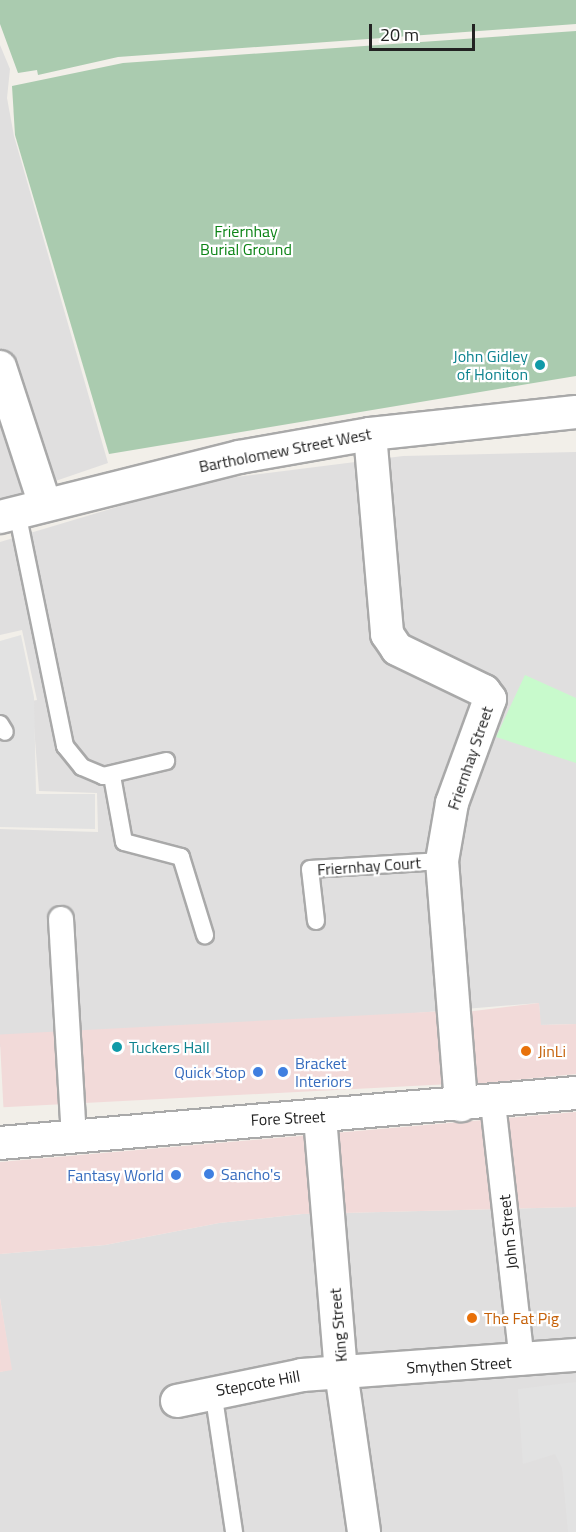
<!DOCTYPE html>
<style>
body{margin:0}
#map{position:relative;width:576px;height:1532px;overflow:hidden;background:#f2efe9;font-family:"Titillium Web",sans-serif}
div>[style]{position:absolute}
.residential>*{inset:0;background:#e0dfdf}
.commercial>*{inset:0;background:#f2dad9;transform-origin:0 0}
.cemetery>*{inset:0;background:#aacbaf}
.park>*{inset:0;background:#c8facc}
.parking>*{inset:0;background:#e2e2e2}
.roads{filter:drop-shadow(2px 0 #a9a9a9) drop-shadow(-2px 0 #a9a9a9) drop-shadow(0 2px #a9a9a9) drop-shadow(0 -2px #a9a9a9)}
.service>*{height:16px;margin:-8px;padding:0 8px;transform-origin:8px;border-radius:8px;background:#fff}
.pedestrian>*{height:24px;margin:-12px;padding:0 12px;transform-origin:12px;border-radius:12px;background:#fff}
.minor>*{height:32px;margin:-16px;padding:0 16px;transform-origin:16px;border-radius:16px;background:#fff}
.dots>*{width:16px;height:16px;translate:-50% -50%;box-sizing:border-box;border:3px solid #fff;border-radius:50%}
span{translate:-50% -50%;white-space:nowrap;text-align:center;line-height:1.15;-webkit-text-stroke:4.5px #fff;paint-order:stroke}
.park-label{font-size:16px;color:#0c8416}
.culture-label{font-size:16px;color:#0d838f}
.right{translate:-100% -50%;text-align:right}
.left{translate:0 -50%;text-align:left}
.street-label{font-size:16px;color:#222}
.food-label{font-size:16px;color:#c56008}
.shop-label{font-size:16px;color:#366cbe}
.scale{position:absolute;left:369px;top:24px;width:106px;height:27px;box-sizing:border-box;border:3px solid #222;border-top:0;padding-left:8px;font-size:18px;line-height:21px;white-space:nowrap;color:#222;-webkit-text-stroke:4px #fff;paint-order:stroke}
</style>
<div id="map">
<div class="residential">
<i style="clip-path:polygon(0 45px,10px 69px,7px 98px,14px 136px,108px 463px,0 500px)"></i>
<i style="clip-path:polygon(576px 452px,576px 1024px,540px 1025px,539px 1003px,0 1047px,0 829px,98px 832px,97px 793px,39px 791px,32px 701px,37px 700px,22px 630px,0 635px,0 542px,204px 481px,403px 456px)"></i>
<i style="clip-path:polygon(576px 1207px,576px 1532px,0 1532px,0 1372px,11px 1369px,0 1298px,0 1254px,105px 1245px,219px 1223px,302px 1214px)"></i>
</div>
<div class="commercial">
<i style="clip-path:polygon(539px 1003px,541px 1025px,576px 1024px,576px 1074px,465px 1085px,458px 1013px)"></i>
<i style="left:447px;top:1011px;width:73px;height:448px;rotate:87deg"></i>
<i style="clip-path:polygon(576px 1112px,576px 1207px,302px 1214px,219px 1223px,105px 1245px,0 1254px,0 1162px)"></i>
<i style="clip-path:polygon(0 1298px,12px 1370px,0 1372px)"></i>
</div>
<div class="cemetery">
<i style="clip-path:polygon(0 0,576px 0,576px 24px,118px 57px,38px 75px,37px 70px,18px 73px,0 24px)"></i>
<i style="clip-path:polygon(576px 31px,576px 376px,109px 454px,15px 135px,12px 86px,123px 63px)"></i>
</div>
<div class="park">
<i style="clip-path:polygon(525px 675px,576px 698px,576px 763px,496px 737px)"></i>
</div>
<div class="parking">
<i style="clip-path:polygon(21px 635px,34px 697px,36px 794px,95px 794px,95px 829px,0 827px,0 641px)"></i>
<i style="clip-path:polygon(576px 1382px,576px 1532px,568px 1532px,562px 1468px,555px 1454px,523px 1464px,518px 1389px)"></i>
</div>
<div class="roads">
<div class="service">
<i style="left:17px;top:512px;width:239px;rotate:78.4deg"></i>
<i style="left:65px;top:746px;width:27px;rotate:51deg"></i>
<i style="left:82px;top:767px;width:23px;rotate:23deg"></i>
<i style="left:103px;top:776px;width:65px;rotate:-13.4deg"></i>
<i style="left:0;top:724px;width:9px;rotate:58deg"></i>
<i style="left:112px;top:776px;width:67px;rotate:79.7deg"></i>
<i style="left:124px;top:842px;width:59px;rotate:14.7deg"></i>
<i style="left:181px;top:857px;width:82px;rotate:72.9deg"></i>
<i style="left:316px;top:921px;width:52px;rotate:-96.6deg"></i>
<i style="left:310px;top:869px;width:132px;rotate:-3.5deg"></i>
<i style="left:213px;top:1391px;width:143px;rotate:81.5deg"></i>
</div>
<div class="pedestrian">
<i style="left:61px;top:919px;width:217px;rotate:86.6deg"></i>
<i style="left:493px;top:1103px;width:261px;rotate:83.6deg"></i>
</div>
<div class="minor">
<i style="left:0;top:367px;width:142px;rotate:71.9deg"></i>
<i style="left:370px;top:434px;width:201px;rotate:85.1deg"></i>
<i style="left:387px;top:634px;width:18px;rotate:56deg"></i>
<i style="left:397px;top:649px;width:97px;rotate:25.8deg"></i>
<i style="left:484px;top:691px;width:10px;rotate:53deg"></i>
<i style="left:490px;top:699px;width:111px;rotate:110.1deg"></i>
<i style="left:452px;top:803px;width:59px;rotate:99.8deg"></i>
<i style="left:442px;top:861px;width:245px;rotate:85.5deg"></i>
<i style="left:0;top:517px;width:246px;rotate:-14.1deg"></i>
<i style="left:239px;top:457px;width:133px;rotate:-10deg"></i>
<i style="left:370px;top:434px;width:207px;rotate:-6.1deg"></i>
<i style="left:320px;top:1117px;width:256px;rotate:85.3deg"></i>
<i style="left:341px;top:1372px;width:162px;rotate:81.8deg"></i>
<i style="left:0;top:1143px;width:578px;rotate:-4.96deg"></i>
<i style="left:177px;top:1401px;width:128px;rotate:-11.7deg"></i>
<i style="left:302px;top:1375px;width:275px;rotate:-4.2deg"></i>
</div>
</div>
<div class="dots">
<i style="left:540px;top:365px;background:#0f9aa8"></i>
<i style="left:117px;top:1047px;background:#0f9aa8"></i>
<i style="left:526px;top:1051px;background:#e8710a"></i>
<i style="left:258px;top:1072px;background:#3f7fe0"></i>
<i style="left:283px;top:1072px;background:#3f7fe0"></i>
<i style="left:209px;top:1174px;background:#3f7fe0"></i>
<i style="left:176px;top:1175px;background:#3f7fe0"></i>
<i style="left:472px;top:1318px;background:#e8710a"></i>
</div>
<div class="park-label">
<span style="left:246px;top:240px">Friernhay<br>Burial Ground</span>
</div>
<div class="culture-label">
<span class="right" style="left:528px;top:365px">John Gidley<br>of Honiton</span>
<span class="left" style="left:129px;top:1047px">Tuckers Hall</span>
</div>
<div class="street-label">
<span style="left:285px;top:450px;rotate:-11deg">Bartholomew Street West</span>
<span style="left:470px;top:758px;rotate:-71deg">Friernhay Street</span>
<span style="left:369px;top:866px;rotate:-4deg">Friernhay Court</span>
<span style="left:288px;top:1118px;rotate:-3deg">Fore Street</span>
<span style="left:508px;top:1232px;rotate:-96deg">John Street</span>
<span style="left:338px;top:1325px;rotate:-95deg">King Street</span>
<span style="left:459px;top:1365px;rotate:-3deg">Smythen Street</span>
<span style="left:258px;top:1383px;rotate:-10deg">Stepcote Hill</span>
</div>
<div class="food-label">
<span class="left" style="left:538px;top:1051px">JinLi</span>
<span class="left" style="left:484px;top:1318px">The Fat Pig</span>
</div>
<div class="shop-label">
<span class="left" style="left:295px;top:1072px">Bracket<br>Interiors</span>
<span class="right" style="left:246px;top:1072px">Quick Stop</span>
<span class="left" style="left:221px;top:1174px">Sancho's</span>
<span class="right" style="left:164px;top:1175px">Fantasy World</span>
</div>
<div class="scale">20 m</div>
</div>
